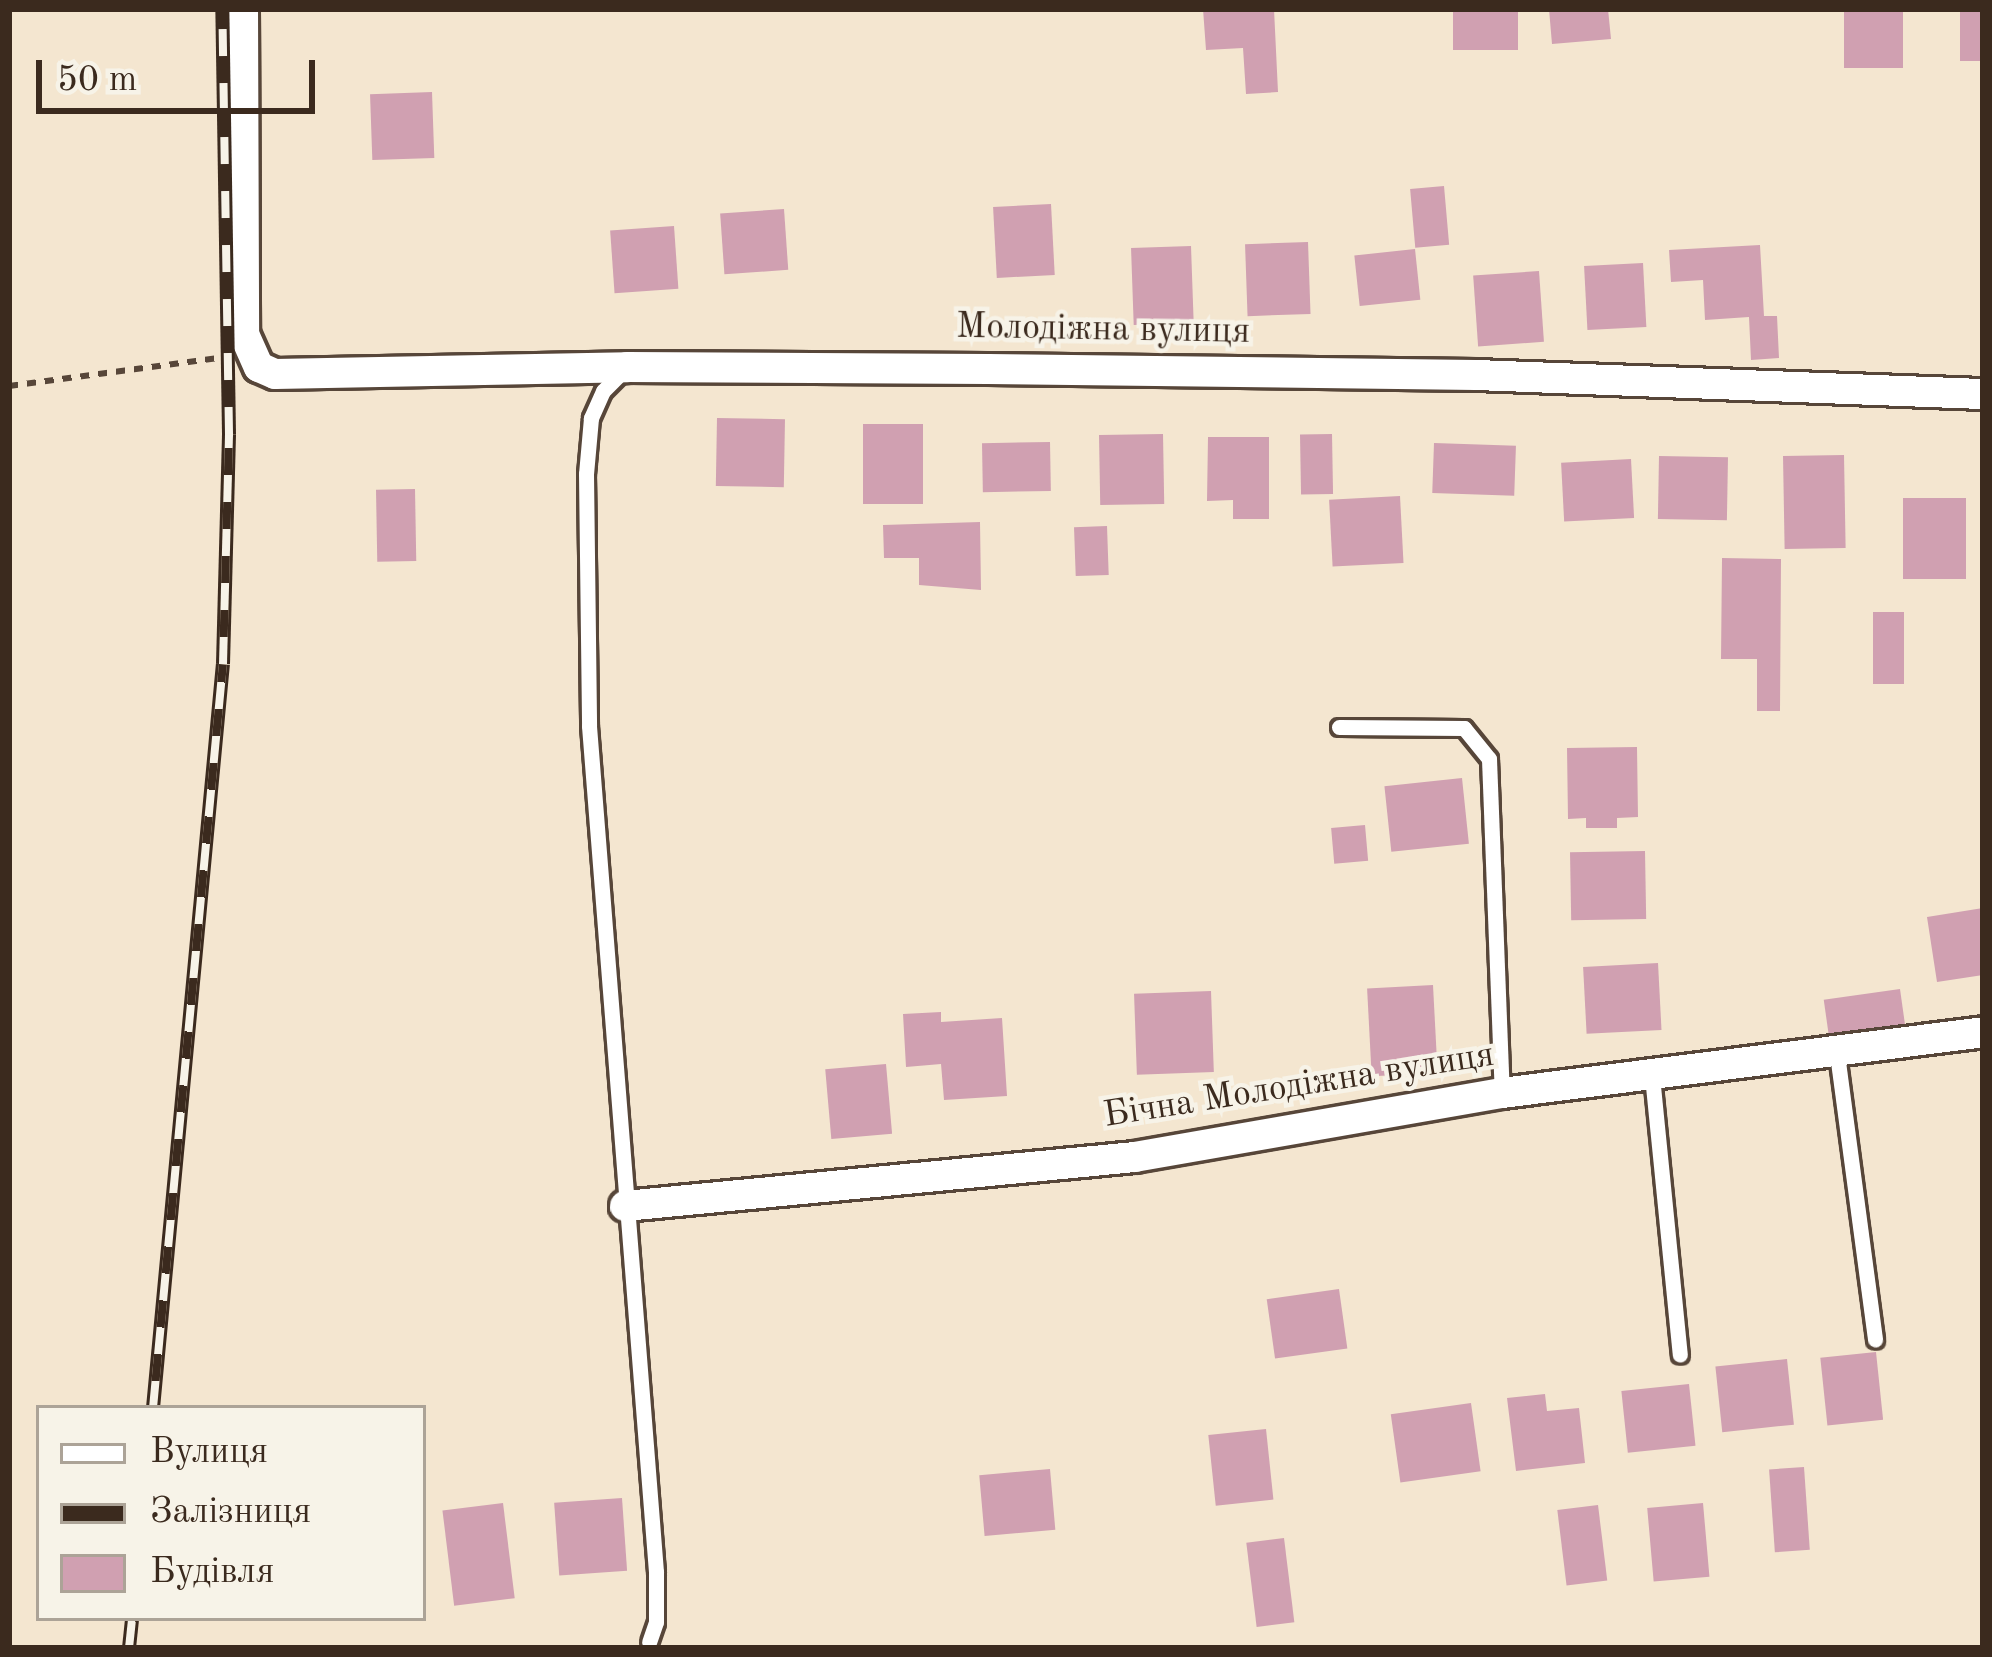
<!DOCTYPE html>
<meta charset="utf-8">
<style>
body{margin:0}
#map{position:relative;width:1992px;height:1657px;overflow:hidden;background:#f4e6d0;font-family:"Old Standard TT",serif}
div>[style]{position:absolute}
.building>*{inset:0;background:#d0a0b1;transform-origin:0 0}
.path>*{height:6px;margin-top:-3px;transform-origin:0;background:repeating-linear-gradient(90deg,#574639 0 9px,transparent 0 18px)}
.roads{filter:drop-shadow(3px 0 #574639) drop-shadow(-3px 0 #574639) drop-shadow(0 3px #574639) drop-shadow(0 -3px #574639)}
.service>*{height:15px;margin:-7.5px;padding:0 7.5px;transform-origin:7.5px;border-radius:7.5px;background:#fff}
.minor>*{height:30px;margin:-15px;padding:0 15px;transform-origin:15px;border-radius:15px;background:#fff}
.rail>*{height:14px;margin-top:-7px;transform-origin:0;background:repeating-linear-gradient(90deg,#f7f3e8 0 27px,#3b2a1e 0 54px);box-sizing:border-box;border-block:3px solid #3b2a1e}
span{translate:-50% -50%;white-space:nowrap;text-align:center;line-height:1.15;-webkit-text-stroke:9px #f7f3e8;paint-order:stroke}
.street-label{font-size:36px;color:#3b2a1e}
.frame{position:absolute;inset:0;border:12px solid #3b2a1e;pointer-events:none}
.legend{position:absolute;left:36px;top:1405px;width:390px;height:216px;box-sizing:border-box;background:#f7f3e8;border:3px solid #aca397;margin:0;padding:15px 21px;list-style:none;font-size:36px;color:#3b2a1e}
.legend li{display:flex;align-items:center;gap:24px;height:60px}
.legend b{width:60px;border:3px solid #aca397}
.scale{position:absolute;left:36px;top:60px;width:279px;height:54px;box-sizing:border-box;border:6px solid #3b2a1e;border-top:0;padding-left:15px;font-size:36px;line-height:42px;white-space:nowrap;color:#3b2a1e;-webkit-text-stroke:9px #f7f3e8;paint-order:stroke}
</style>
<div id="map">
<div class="building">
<i style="clip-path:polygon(1203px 9px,1274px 9px,1278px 92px,1246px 94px,1243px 48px,1206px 50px)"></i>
<i style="left:1453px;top:9px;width:65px;height:41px"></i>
<i style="clip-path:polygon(1549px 9px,1608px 9px,1611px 39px,1552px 44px)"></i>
<i style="left:1844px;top:9px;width:59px;height:59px"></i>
<i style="left:1960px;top:9px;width:23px;height:52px"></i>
<i style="left:432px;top:92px;width:66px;height:62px;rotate:88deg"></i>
<i style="left:1444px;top:186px;width:59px;height:34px;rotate:85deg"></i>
<i style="left:1051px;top:204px;width:71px;height:58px;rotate:87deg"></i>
<i style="left:784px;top:209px;width:61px;height:64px;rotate:86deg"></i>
<i style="left:674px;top:226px;width:63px;height:64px;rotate:86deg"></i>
<i style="left:1308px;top:242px;width:72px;height:63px;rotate:88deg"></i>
<i style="clip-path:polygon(1760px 245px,1764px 316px,1777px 316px,1779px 358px,1751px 360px,1749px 317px,1705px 320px,1703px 280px,1671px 282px,1669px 250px)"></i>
<i style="left:1191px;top:246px;width:77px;height:60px;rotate:88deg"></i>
<i style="left:1415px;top:249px;width:51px;height:61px;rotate:84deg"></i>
<i style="left:1643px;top:263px;width:64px;height:59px;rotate:87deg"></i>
<i style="left:1539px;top:271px;width:71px;height:66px;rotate:86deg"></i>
<i style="left:717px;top:418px;width:68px;height:68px;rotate:1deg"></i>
<i style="left:863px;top:424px;width:60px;height:80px"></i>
<i style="left:1163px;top:434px;width:70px;height:64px;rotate:89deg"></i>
<i style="left:1332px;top:434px;width:60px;height:32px;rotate:89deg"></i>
<i style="clip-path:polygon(1208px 437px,1269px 437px,1269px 519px,1233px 519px,1233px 500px,1207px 501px)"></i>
<i style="left:1050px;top:442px;width:49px;height:68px;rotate:89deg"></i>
<i style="left:1434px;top:443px;width:82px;height:50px;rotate:2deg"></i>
<i style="left:1844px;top:455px;width:93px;height:61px;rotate:89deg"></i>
<i style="left:1659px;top:456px;width:69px;height:63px;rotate:1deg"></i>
<i style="left:1631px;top:459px;width:59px;height:70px;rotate:87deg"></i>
<i style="left:415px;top:489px;width:72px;height:39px;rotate:89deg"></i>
<i style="left:1400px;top:496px;width:67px;height:71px;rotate:87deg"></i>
<i style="left:1903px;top:498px;width:63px;height:81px"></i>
<i style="clip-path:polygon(980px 522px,981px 590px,919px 585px,919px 558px,884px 558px,883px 525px)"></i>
<i style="left:1107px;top:526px;width:49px;height:33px;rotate:88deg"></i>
<i style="clip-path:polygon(1722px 558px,1781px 559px,1780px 711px,1757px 711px,1757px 659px,1721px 659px)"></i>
<i style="left:1873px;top:612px;width:31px;height:72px"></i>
<i style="clip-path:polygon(1637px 747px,1638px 817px,1617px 818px,1617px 828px,1586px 828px,1586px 818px,1568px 819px,1567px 748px)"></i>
<i style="left:1462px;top:778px;width:66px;height:78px;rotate:84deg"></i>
<i style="left:1365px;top:825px;width:36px;height:34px;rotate:85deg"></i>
<i style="left:1645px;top:851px;width:68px;height:75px;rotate:89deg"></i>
<i style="clip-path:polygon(1983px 908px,1983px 975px,1937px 982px,1927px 917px)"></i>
<i style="left:1658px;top:963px;width:67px;height:75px;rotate:87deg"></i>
<i style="left:1433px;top:985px;width:88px;height:66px;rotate:87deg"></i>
<i style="left:1900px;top:989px;width:41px;height:77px;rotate:82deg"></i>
<i style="left:1211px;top:991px;width:81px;height:77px;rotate:88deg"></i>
<i style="clip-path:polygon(941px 1012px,941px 1022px,1002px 1018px,1007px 1096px,944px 1100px,941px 1064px,906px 1067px,903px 1014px)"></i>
<i style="left:886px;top:1064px;width:70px;height:61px;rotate:85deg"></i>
<i style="left:1339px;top:1289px;width:60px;height:73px;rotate:82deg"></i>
<i style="left:1876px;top:1352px;width:68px;height:56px;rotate:84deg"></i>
<i style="left:1787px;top:1359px;width:66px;height:72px;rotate:84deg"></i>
<i style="left:1689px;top:1384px;width:62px;height:68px;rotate:84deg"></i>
<i style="clip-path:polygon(1545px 1394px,1547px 1411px,1579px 1408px,1585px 1463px,1516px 1471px,1507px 1398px)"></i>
<i style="left:1471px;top:1403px;width:69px;height:81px;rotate:82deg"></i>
<i style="left:1266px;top:1429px;width:71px;height:58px;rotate:84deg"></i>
<i style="left:1804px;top:1467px;width:83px;height:35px;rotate:86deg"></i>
<i style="left:1050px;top:1469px;width:61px;height:71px;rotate:85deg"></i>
<i style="left:622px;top:1498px;width:73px;height:68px;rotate:86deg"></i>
<i style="left:503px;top:1503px;width:96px;height:61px;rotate:83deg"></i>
<i style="left:1703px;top:1503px;width:74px;height:56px;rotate:85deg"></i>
<i style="left:1598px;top:1505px;width:76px;height:41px;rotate:83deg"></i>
<i style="left:1284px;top:1538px;width:85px;height:38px;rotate:83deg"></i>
</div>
<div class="path">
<i style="left:9px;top:386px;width:213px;rotate:-7.6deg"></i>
</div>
<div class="roads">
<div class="service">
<i style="left:625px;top:369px;width:31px;rotate:135deg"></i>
<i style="left:603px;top:391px;width:30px;rotate:114deg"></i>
<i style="left:591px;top:418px;width:56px;rotate:95.1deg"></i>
<i style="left:586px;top:474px;width:252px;rotate:89.3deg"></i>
<i style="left:589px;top:726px;width:849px;rotate:85.47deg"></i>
<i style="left:656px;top:1572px;width:50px;rotate:90deg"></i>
<i style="left:656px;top:1622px;width:21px;rotate:109deg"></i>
<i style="left:1339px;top:727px;width:125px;rotate:0.5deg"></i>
<i style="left:1464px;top:728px;width:40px;rotate:51deg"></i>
<i style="left:1489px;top:759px;width:334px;rotate:87.8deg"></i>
<i style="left:1837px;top:1054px;width:288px;rotate:82.4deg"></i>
<i style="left:1652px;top:1076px;width:280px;rotate:84.3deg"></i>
</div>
<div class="minor">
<i style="left:243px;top:9px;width:325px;rotate:89.8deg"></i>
<i style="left:244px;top:334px;width:36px;rotate:66deg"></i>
<i style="left:259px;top:367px;width:17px;rotate:24deg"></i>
<i style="left:275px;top:374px;width:352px;rotate:-1.1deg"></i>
<i style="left:627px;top:367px;width:361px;rotate:0.3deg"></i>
<i style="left:988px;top:369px;width:488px;rotate:0.7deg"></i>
<i style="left:1476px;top:375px;width:507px;rotate:2.15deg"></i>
<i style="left:625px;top:1206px;width:512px;rotate:-5.49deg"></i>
<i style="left:1135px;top:1157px;width:373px;rotate:-9.9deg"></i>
<i style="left:1502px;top:1093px;width:485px;rotate:-7.2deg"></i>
</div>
</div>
<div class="rail">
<i style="left:153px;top:1408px;width:747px;rotate:-84.63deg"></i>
<i style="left:223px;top:664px;width:230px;rotate:-88.5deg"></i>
<i style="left:229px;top:434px;width:425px;rotate:-90.9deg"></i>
<i style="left:129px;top:1648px;width:30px;rotate:-84deg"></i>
</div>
<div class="street-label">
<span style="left:1103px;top:331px;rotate:1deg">Молодіжна вулиця</span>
<span style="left:1299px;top:1087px;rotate:-9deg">Бічна Молодіжна вулиця</span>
</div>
<div class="frame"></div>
<ul class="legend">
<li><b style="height:15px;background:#fff"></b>Вулиця</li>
<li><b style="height:15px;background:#3b2a1e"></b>Залізниця</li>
<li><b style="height:33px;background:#d0a0b1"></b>Будівля</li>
</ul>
<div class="scale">50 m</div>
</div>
